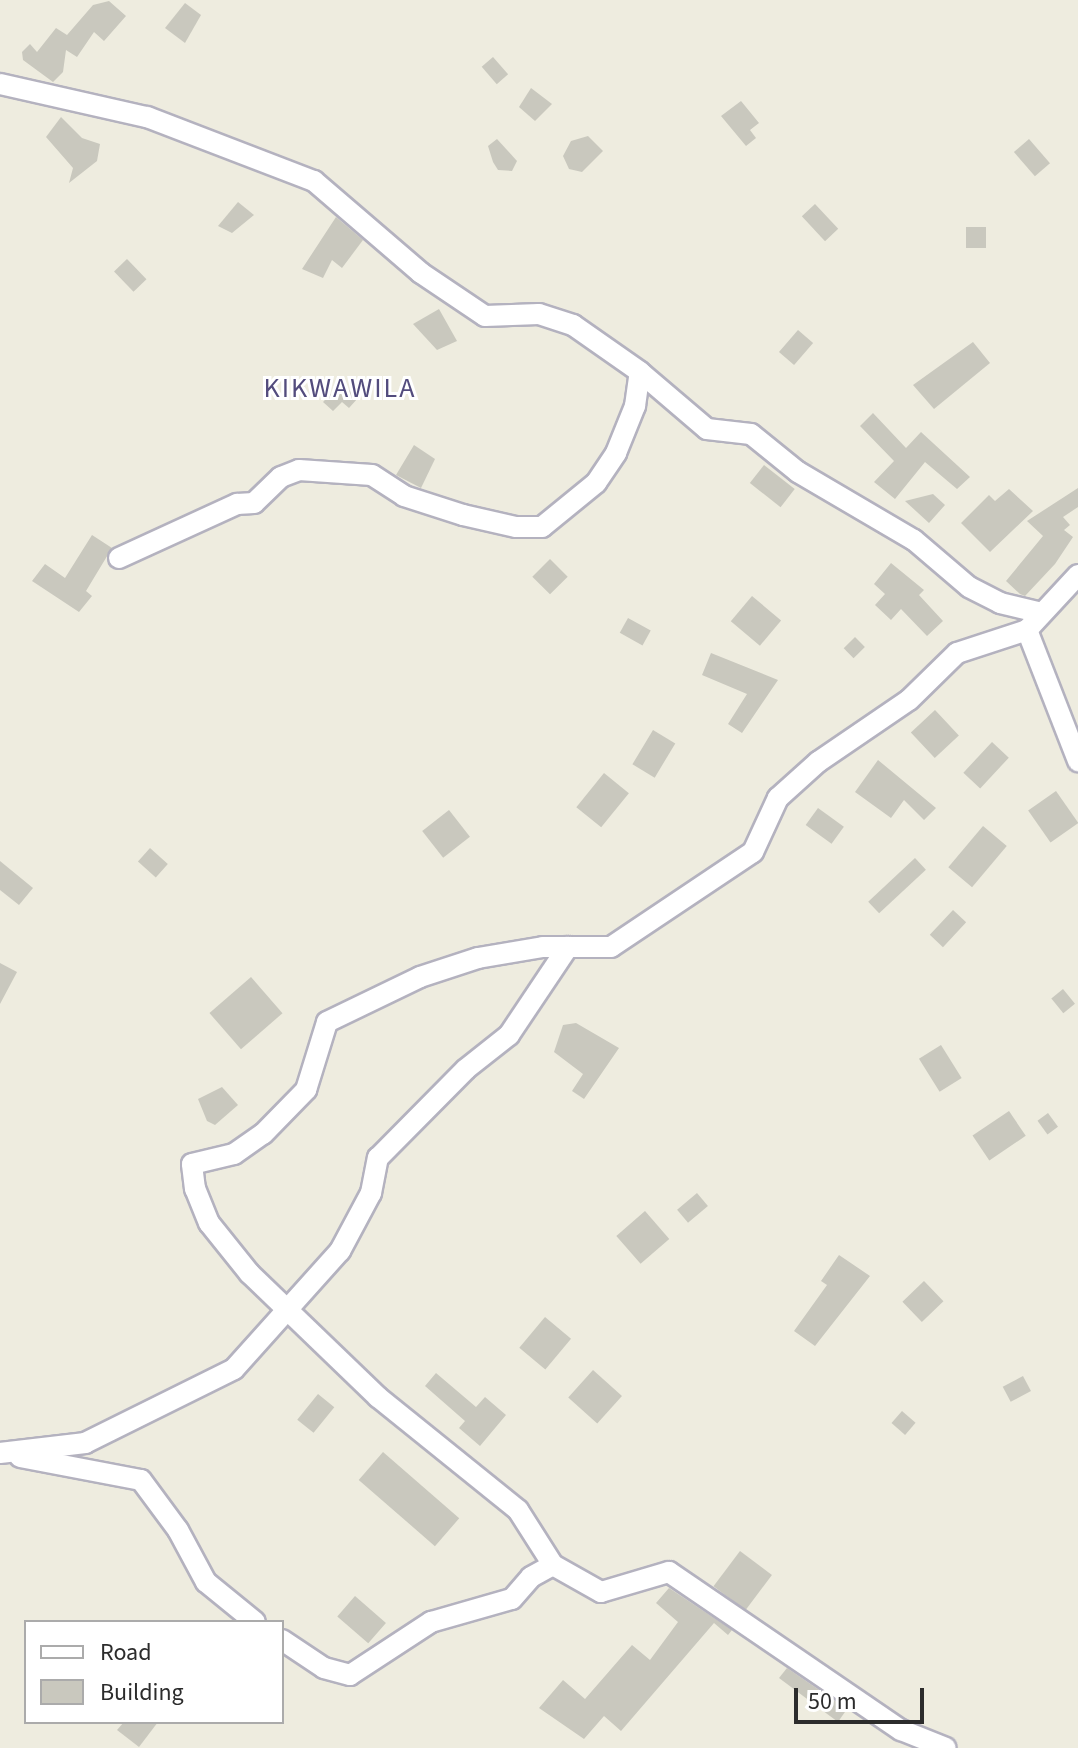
<!DOCTYPE html>
<style>
body{margin:0}
#map{position:relative;width:1078px;height:1748px;overflow:hidden;background:#eeecdf;font-family:"Source Sans 3",sans-serif}
div>[style]{position:absolute}
.building>*{inset:0;background:#c9c8be;transform-origin:0 0}
.roads{filter:drop-shadow(2px 0 #b4b2bf) drop-shadow(-2px 0 #b4b2bf) drop-shadow(0 2px #b4b2bf) drop-shadow(0 -2px #b4b2bf)}
.minor>*{height:20px;margin:-10px;padding:0 10px;transform-origin:10px;border-radius:10px;background:#fff}
span{translate:-50% -50%;white-space:nowrap;text-align:center;line-height:1.15;-webkit-text-stroke:6px #fff;paint-order:stroke}
.quarter-label{font-size:28px;color:#534c7d;letter-spacing:2px}
.legend{position:absolute;left:24px;top:1620px;width:260px;height:104px;box-sizing:border-box;background:#fff;border:2px solid #ababab;margin:0;padding:10px 14px;list-style:none;font-size:24px;color:#2c2c2c}
.legend li{display:flex;align-items:center;gap:16px;height:40px}
.legend b{width:40px;border:2px solid #ababab}
.scale{position:absolute;left:794px;top:1688px;width:130px;height:36px;box-sizing:border-box;border:4px solid #2c2c2c;border-top:0;padding-left:10px;font-size:24px;line-height:28px;white-space:nowrap;color:#2c2c2c;-webkit-text-stroke:6px #fff;paint-order:stroke}
</style>
<div id="map">
<div class="building">
<i style="clip-path:polygon(109px 1px,126px 16px,104px 41px,94px 32px,77px 57px,66px 50px,63px 72px,53px 82px,23px 60px,22px 52px,30px 44px,37px 52px,56px 28px,67px 35px,93px 5px)"></i>
<i style="clip-path:polygon(185px 3px,201px 15px,185px 43px,165px 28px)"></i>
<i style="left:493px;top:57px;width:23px;height:15px;rotate:49deg"></i>
<i style="clip-path:polygon(531px 88px,552px 104px,535px 121px,519px 107px)"></i>
<i style="clip-path:polygon(741px 101px,759px 123px,750px 130px,756px 138px,746px 146px,721px 116px)"></i>
<i style="clip-path:polygon(61px 117px,82px 138px,100px 144px,97px 161px,69px 183px,73px 168px,46px 137px)"></i>
<i style="clip-path:polygon(588px 136px,603px 151px,582px 172px,569px 169px,563px 156px,571px 141px)"></i>
<i style="clip-path:polygon(497px 139px,517px 161px,512px 171px,498px 170px,493px 162px,488px 146px)"></i>
<i style="left:1029px;top:139px;width:32px;height:20px;rotate:49deg"></i>
<i style="clip-path:polygon(238px 202px,254px 215px,232px 233px,218px 226px)"></i>
<i style="left:815px;top:204px;width:34px;height:18px;rotate:47deg"></i>
<i style="clip-path:polygon(336px 217px,363px 240px,342px 268px,332px 260px,323px 278px,302px 269px)"></i>
<i style="left:986px;top:227px;width:21px;height:20px;rotate:90deg"></i>
<i style="left:127px;top:259px;width:28px;height:18px;rotate:46deg"></i>
<i style="clip-path:polygon(439px 309px,457px 341px,437px 350px,413px 324px)"></i>
<i style="left:798px;top:330px;width:20px;height:29px;rotate:41deg"></i>
<i style="clip-path:polygon(973px 342px,990px 363px,934px 409px,913px 385px)"></i>
<i style="clip-path:polygon(341px 383px,358px 398px,349px 408px,342px 402px,333px 411px,323px 402px)"></i>
<i style="clip-path:polygon(873px 413px,906px 448px,921px 432px,970px 477px,957px 489px,925px 462px,895px 499px,874px 482px,894px 461px,860px 426px)"></i>
<i style="clip-path:polygon(414px 445px,435px 459px,421px 488px,396px 475px)"></i>
<i style="left:764px;top:465px;width:39px;height:23px;rotate:38deg"></i>
<i style="clip-path:polygon(1078px 488px,1078px 507px,1063px 517px,1070px 525px,1064px 530px,1073px 537px,1055px 564px,1025px 596px,1020px 594px,1006px 581px,1043px 536px,1027px 521px)"></i>
<i style="clip-path:polygon(1009px 489px,1033px 511px,990px 552px,961px 523px,989px 495px,995px 501px)"></i>
<i style="clip-path:polygon(933px 494px,945px 505px,929px 523px,905px 501px)"></i>
<i style="clip-path:polygon(92px 535px,112px 548px,86px 591px,92px 596px,79px 612px,32px 581px,45px 564px,65px 578px)"></i>
<i style="left:550px;top:559px;width:25px;height:25px;rotate:45deg"></i>
<i style="clip-path:polygon(891px 563px,924px 590px,919px 595px,943px 621px,927px 636px,901px 609px,891px 620px,875px 605px,885px 594px,874px 584px)"></i>
<i style="left:752px;top:596px;width:38px;height:33px;rotate:40deg"></i>
<i style="left:628px;top:618px;width:26px;height:17px;rotate:29deg"></i>
<i style="left:855px;top:637px;width:14px;height:16px;rotate:45deg"></i>
<i style="clip-path:polygon(711px 653px,778px 680px,742px 733px,728px 724px,747px 694px,702px 675px)"></i>
<i style="left:935px;top:710px;width:35px;height:33px;rotate:47deg"></i>
<i style="left:653px;top:730px;width:26px;height:40px;rotate:31deg"></i>
<i style="left:992px;top:742px;width:23px;height:42px;rotate:43deg"></i>
<i style="clip-path:polygon(878px 760px,936px 808px,924px 820px,904px 800px,891px 818px,855px 792px)"></i>
<i style="left:604px;top:773px;width:32px;height:44px;rotate:39deg"></i>
<i style="left:1056px;top:791px;width:39px;height:34px;rotate:55deg"></i>
<i style="left:818px;top:808px;width:32px;height:21px;rotate:36deg"></i>
<i style="left:449px;top:810px;width:34px;height:34px;rotate:52deg"></i>
<i style="left:983px;top:826px;width:31px;height:54px;rotate:40deg"></i>
<i style="left:150px;top:848px;width:24px;height:18px;rotate:42deg"></i>
<i style="left:915px;top:858px;width:16px;height:64px;rotate:47deg"></i>
<i style="clip-path:polygon(0 861px,33px 888px,19px 905px,0 890px)"></i>
<i style="left:953px;top:910px;width:18px;height:34px;rotate:43deg"></i>
<i style="clip-path:polygon(0 963px,17px 972px,0 1004px)"></i>
<i style="left:251px;top:977px;width:48px;height:55px;rotate:49deg"></i>
<i style="left:1063px;top:989px;width:19px;height:15px;rotate:51deg"></i>
<i style="clip-path:polygon(576px 1023px,619px 1048px,584px 1099px,572px 1091px,583px 1074px,554px 1052px,563px 1025px)"></i>
<i style="left:941px;top:1045px;width:39px;height:26px;rotate:58deg"></i>
<i style="clip-path:polygon(222px 1087px,238px 1105px,215px 1125px,207px 1121px,198px 1099px)"></i>
<i style="left:1009px;top:1111px;width:30px;height:44px;rotate:56deg"></i>
<i style="left:1048px;top:1113px;width:17px;height:13px;rotate:54deg"></i>
<i style="left:697px;top:1193px;width:17px;height:26px;rotate:50deg"></i>
<i style="left:645px;top:1211px;width:37px;height:38px;rotate:49deg"></i>
<i style="clip-path:polygon(839px 1255px,870px 1276px,815px 1346px,794px 1331px,827px 1285px,821px 1281px)"></i>
<i style="left:924px;top:1281px;width:28px;height:30px;rotate:46deg"></i>
<i style="left:545px;top:1317px;width:34px;height:40px;rotate:40deg"></i>
<i style="left:593px;top:1370px;width:39px;height:37px;rotate:42deg"></i>
<i style="clip-path:polygon(436px 1373px,476px 1407px,485px 1397px,506px 1415px,480px 1446px,459px 1428px,465px 1421px,425px 1386px)"></i>
<i style="left:1023px;top:1376px;width:17px;height:23px;rotate:62deg"></i>
<i style="left:318px;top:1394px;width:21px;height:33px;rotate:39deg"></i>
<i style="left:902px;top:1411px;width:18px;height:16px;rotate:41deg"></i>
<i style="left:383px;top:1452px;width:101px;height:37px;rotate:41deg"></i>
<i style="left:740px;top:1551px;width:40px;height:44px;rotate:37deg"></i>
<i style="clip-path:polygon(669px 1588px,732px 1630px,728px 1635px,714px 1623px,621px 1731px,604px 1716px,584px 1739px,539px 1708px,563px 1680px,585px 1699px,632px 1645px,650px 1660px,678px 1622px,656px 1603px)"></i>
<i style="left:355px;top:1596px;width:41px;height:27px;rotate:41deg"></i>
<i style="clip-path:polygon(787px 1668px,847px 1709px,838px 1722px,779px 1678px)"></i>
<i style="clip-path:polygon(124px 1722px,158px 1722px,139px 1747px,117px 1730px)"></i>
</div>
<div class="roads">
<div class="minor">
<i style="left:0;top:84px;width:151px;rotate:12.7deg"></i>
<i style="left:147px;top:117px;width:179px;rotate:21deg"></i>
<i style="left:314px;top:181px;width:141px;rotate:40.7deg"></i>
<i style="left:421px;top:273px;width:77px;rotate:33.9deg"></i>
<i style="left:485px;top:316px;width:54px;rotate:-2.1deg"></i>
<i style="left:539px;top:314px;width:36px;rotate:18deg"></i>
<i style="left:573px;top:325px;width:82px;rotate:35deg"></i>
<i style="left:640px;top:372px;width:88px;rotate:40.4deg"></i>
<i style="left:707px;top:429px;width:44px;rotate:6.5deg"></i>
<i style="left:751px;top:434px;width:60px;rotate:39deg"></i>
<i style="left:798px;top:472px;width:134px;rotate:30.4deg"></i>
<i style="left:914px;top:540px;width:72px;rotate:40.5deg"></i>
<i style="left:969px;top:587px;width:35px;rotate:27deg"></i>
<i style="left:1000px;top:603px;width:43px;rotate:13.4deg"></i>
<i style="left:119px;top:558px;width:130px;rotate:-24.6deg"></i>
<i style="left:237px;top:504px;width:17px;rotate:-3deg"></i>
<i style="left:254px;top:503px;width:37px;rotate:-44deg"></i>
<i style="left:281px;top:477px;width:19px;rotate:-21deg"></i>
<i style="left:299px;top:470px;width:73px;rotate:3.9deg"></i>
<i style="left:372px;top:475px;width:38px;rotate:33deg"></i>
<i style="left:404px;top:496px;width:62px;rotate:17.9deg"></i>
<i style="left:463px;top:515px;width:54px;rotate:12.8deg"></i>
<i style="left:516px;top:527px;width:26px"></i>
<i style="left:542px;top:527px;width:70px;rotate:-39.2deg"></i>
<i style="left:596px;top:483px;width:36px;rotate:-56deg"></i>
<i style="left:616px;top:453px;width:51px;rotate:-68deg"></i>
<i style="left:635px;top:406px;width:34px;rotate:-82deg"></i>
<i style="left:1078px;top:575px;width:75px;rotate:132.8deg"></i>
<i style="left:1027px;top:630px;width:141px;rotate:68.7deg"></i>
<i style="left:0;top:1453px;width:86px;rotate:-6.7deg"></i>
<i style="left:85px;top:1443px;width:166px;rotate:-26.4deg"></i>
<i style="left:234px;top:1369px;width:159px;rotate:-48.1deg"></i>
<i style="left:340px;top:1251px;width:66px;rotate:-61.9deg"></i>
<i style="left:371px;top:1193px;width:36px;rotate:-79deg"></i>
<i style="left:378px;top:1158px;width:125px;rotate:-45.3deg"></i>
<i style="left:466px;top:1069px;width:55px;rotate:-38.3deg"></i>
<i style="left:509px;top:1035px;width:106px;rotate:-56.2deg"></i>
<i style="left:20px;top:1457px;width:123px;rotate:10.8deg"></i>
<i style="left:141px;top:1480px;width:62px;rotate:53.5deg"></i>
<i style="left:178px;top:1530px;width:59px;rotate:61.7deg"></i>
<i style="left:206px;top:1582px;width:63px;rotate:39.2deg"></i>
<i style="left:553px;top:1565px;width:65px;rotate:-122.5deg"></i>
<i style="left:518px;top:1510px;width:180px;rotate:-141.1deg"></i>
<i style="left:378px;top:1397px;width:178px;rotate:-136.1deg"></i>
<i style="left:250px;top:1274px;width:65px;rotate:-128.8deg"></i>
<i style="left:209px;top:1223px;width:37px;rotate:-112deg"></i>
<i style="left:195px;top:1189px;width:25px;rotate:-97deg"></i>
<i style="left:192px;top:1164px;width:43px;rotate:-13.4deg"></i>
<i style="left:234px;top:1154px;width:35px;rotate:-35deg"></i>
<i style="left:263px;top:1134px;width:62px;rotate:-45.7deg"></i>
<i style="left:306px;top:1090px;width:71px;rotate:-72.8deg"></i>
<i style="left:327px;top:1022px;width:103px;rotate:-25.8deg"></i>
<i style="left:420px;top:977px;width:61px;rotate:-18.1deg"></i>
<i style="left:478px;top:958px;width:66px;rotate:-9.6deg"></i>
<i style="left:543px;top:947px;width:68px"></i>
<i style="left:611px;top:947px;width:171px;rotate:-33.8deg"></i>
<i style="left:753px;top:852px;width:60px;rotate:-65.2deg"></i>
<i style="left:778px;top:798px;width:54px;rotate:-42deg"></i>
<i style="left:818px;top:762px;width:110px;rotate:-34.3deg"></i>
<i style="left:909px;top:700px;width:67px;rotate:-44.4deg"></i>
<i style="left:957px;top:653px;width:74px;rotate:-18.2deg"></i>
<i style="left:282px;top:1640px;width:50px;rotate:33.7deg"></i>
<i style="left:324px;top:1668px;width:27px;rotate:15deg"></i>
<i style="left:350px;top:1675px;width:97px;rotate:-33.2deg"></i>
<i style="left:431px;top:1622px;width:84px;rotate:-15.9deg"></i>
<i style="left:512px;top:1599px;width:29px;rotate:-49deg"></i>
<i style="left:531px;top:1577px;width:25px;rotate:-29deg"></i>
<i style="left:553px;top:1565px;width:55px;rotate:29.4deg"></i>
<i style="left:601px;top:1592px;width:71px;rotate:-16.4deg"></i>
<i style="left:669px;top:1572px;width:281px;rotate:34.3deg"></i>
<i style="left:901px;top:1730px;width:48px;rotate:21.8deg"></i>
</div>
</div>
<div class="quarter-label">
<span style="left:340px;top:388px">KIKWAWILA</span>
</div>
<ul class="legend">
<li><b style="height:10px;background:#fff"></b>Road</li>
<li><b style="height:22px;background:#c9c8be"></b>Building</li>
</ul>
<div class="scale">50 m</div>
</div>
